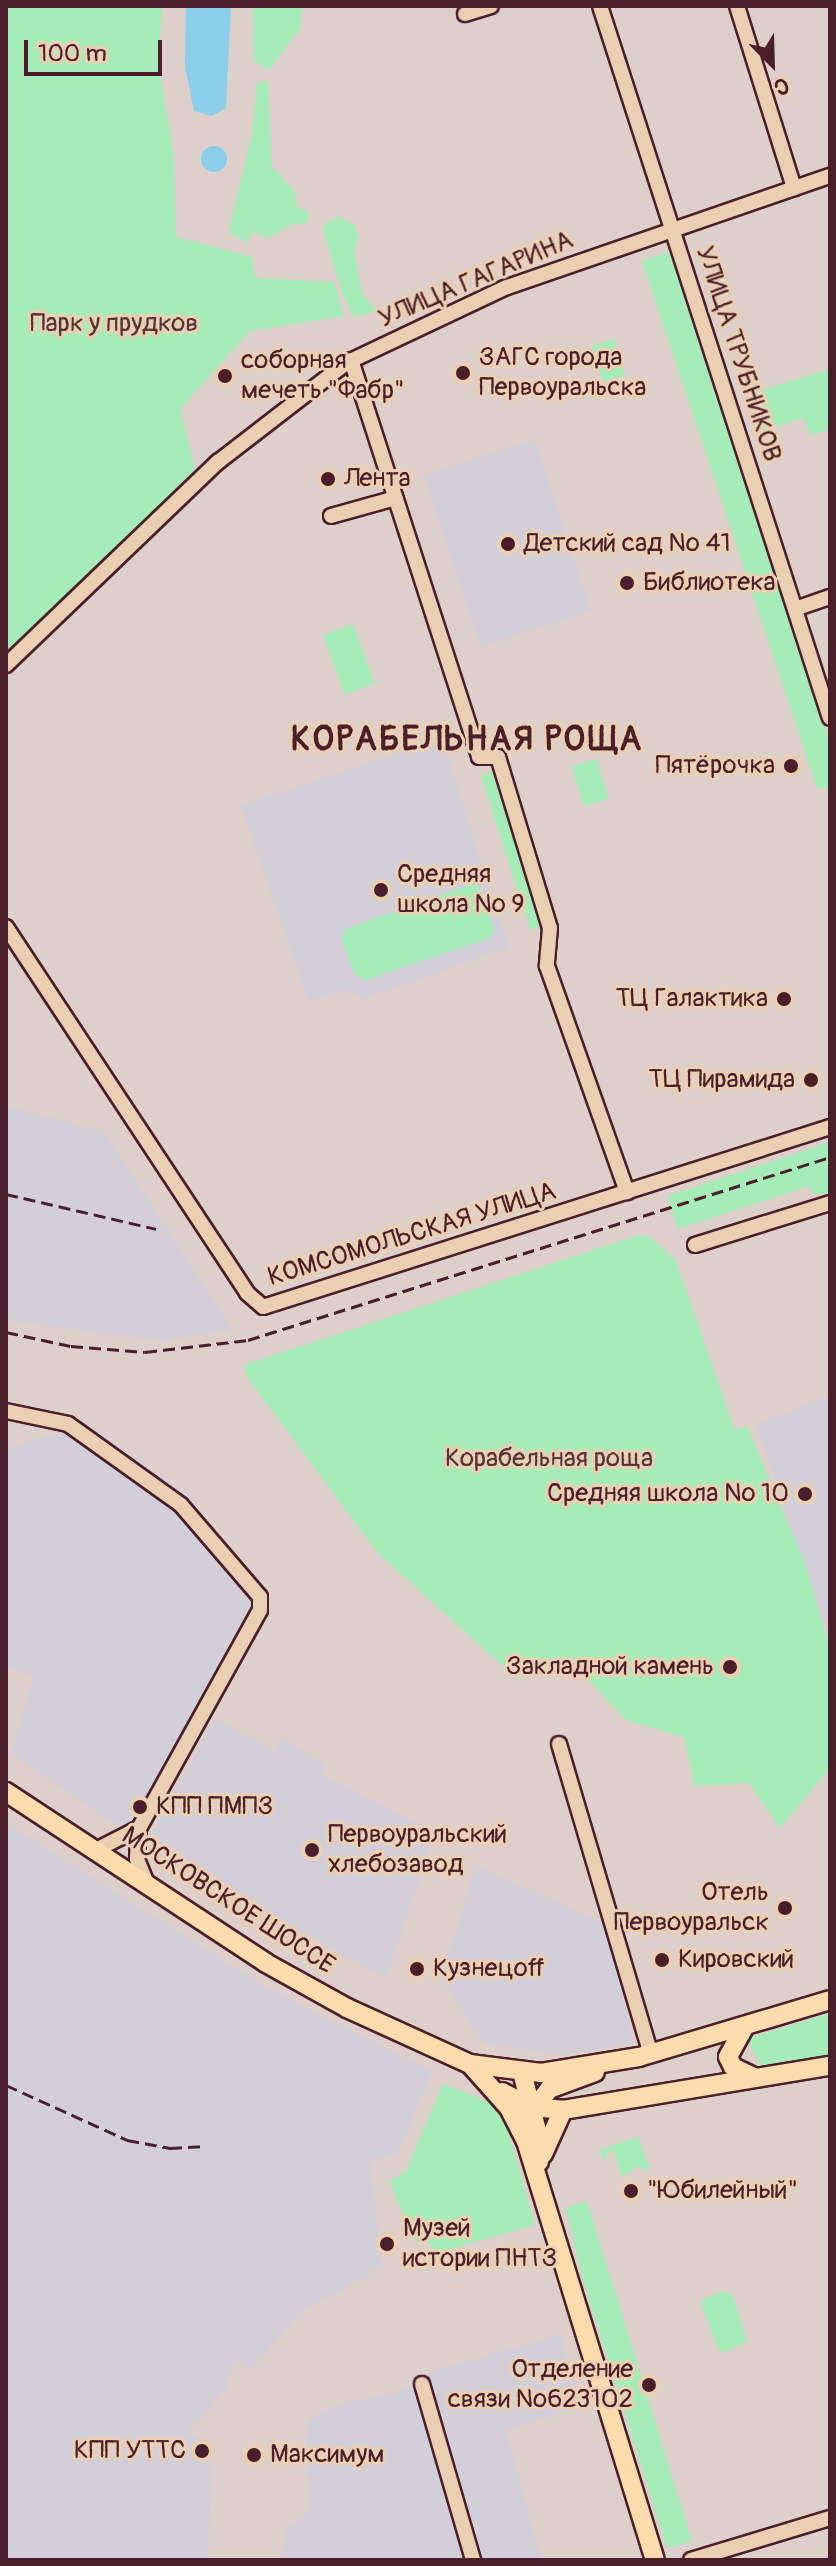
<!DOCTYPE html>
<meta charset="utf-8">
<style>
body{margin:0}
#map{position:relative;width:836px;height:2566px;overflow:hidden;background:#ddcfc9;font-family:Pangolin,sans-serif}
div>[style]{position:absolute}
.built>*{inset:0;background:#d3cfd9;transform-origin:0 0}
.green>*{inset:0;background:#a6ecb9;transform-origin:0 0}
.water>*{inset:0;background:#8bceec}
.round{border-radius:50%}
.roads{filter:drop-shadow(2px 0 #4a1f2b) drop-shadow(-2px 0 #4a1f2b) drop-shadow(0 2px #4a1f2b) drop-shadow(0 -2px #4a1f2b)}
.minor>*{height:14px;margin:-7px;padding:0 7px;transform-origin:7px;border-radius:7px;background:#ebcfb2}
.major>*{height:18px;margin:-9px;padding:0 9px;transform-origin:9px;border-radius:9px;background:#fcdcac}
.rail>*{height:3px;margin-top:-1.5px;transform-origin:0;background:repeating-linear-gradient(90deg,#4a1f2b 0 12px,transparent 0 18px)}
.dots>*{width:22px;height:22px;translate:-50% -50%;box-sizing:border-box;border:4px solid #ebcfb2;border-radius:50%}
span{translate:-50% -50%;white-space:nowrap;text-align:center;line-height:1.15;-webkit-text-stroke:6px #ebcfb2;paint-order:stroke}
.street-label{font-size:26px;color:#4a1f2b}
.park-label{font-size:26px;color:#533439}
.poi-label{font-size:26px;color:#4a1f2b}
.left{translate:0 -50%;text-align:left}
.right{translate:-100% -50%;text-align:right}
.district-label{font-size:34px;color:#4a1f2b;font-weight:700;letter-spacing:2px}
.frame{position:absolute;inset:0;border:8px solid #4a1f2b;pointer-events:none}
.north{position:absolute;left:732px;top:24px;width:80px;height:80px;-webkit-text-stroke:6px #ebcfb2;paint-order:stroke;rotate:157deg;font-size:22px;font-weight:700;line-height:32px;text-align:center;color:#4a1f2b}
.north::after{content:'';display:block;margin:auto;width:28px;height:36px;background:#4a1f2b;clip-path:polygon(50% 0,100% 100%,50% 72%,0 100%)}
.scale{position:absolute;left:24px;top:40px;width:138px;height:36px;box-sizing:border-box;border:4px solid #4a1f2b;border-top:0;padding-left:10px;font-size:24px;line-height:28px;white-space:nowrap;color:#4a1f2b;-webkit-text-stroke:6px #ebcfb2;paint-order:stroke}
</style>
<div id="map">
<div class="built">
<i style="left:535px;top:440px;width:180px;height:116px;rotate:72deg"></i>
<i style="clip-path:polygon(442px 740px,509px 947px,362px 999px,345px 989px,308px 1001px,241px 805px)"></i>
<i style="clip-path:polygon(6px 1106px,104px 1132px,232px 1329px,161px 1341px,6px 1320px)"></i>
<i style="clip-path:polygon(830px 1396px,830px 1637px,756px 1425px)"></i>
<i style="clip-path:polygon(90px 1426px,189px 1496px,185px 1510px,252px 1592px,253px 1610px,144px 1816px,125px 1830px,11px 1753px,34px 1676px,6px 1666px,6px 1448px)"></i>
<i style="clip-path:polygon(215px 1719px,275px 1751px,281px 1737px,326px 1765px,322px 1775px,435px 1832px,386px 1978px,145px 1845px)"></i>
<i style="clip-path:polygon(6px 1823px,263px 1986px,432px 2072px,398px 2153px,370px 2161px,383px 2276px,380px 2268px,301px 2312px,251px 2370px,234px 2359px,225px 2391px,187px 2433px,212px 2447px,208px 2560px,6px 2560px)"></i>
<i style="clip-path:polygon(476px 1866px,605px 1924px,634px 2043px,561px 2055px,483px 2043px,441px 1978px)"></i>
<i style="clip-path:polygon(560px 2335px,582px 2407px,506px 2430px,541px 2560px,281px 2560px,286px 2531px,308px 2511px,306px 2421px,338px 2404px,394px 2394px,437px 2370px)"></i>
</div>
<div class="green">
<i style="clip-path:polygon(6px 6px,162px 6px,159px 67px,174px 157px,176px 237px,252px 257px,256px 278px,334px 282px,344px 316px,250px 331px,180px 409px,195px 469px,26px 638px,6px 649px)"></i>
<i style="clip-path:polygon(253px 6px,303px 6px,300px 28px,269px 70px,254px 61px)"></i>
<i style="clip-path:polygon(268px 81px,272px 167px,295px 192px,296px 205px,308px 212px,308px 223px,293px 224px,268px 238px,253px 231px,246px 243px,229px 231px,252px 133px,257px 83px)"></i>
<i style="clip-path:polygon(338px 216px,355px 225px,359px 237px,354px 250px,362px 294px,377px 311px,354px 317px,342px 293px,322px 227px)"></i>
<i style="clip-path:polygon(670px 252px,830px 742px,830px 789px,817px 788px,642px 261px)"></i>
<i style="left:614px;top:339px;width:38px;height:23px;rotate:73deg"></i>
<i style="clip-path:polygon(830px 369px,830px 429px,810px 435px,804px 418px,762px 431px,749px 394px)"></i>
<i style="left:353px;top:624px;width:63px;height:32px;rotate:70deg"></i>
<i style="left:597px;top:759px;width:41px;height:26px;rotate:74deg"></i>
<i style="left:496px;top:771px;width:162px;height:16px;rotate:72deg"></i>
<i style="clip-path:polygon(472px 884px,481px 888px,494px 930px,490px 938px,365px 980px,354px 973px,342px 940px,346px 929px)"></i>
<i style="clip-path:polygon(830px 1142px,830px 1194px,812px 1194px,809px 1186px,677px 1229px,668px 1196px)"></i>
<i style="clip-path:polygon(639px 1235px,648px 1236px,675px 1259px,735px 1430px,747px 1426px,805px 1563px,830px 1648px,830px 1768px,780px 1828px,749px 1783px,695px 1786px,684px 1737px,626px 1720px,578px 1668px,516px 1678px,377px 1552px,247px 1377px,245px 1365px)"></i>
<i style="clip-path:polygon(830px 2013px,830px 2057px,762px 2068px,747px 2039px)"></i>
<i style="clip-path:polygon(443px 2084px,501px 2107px,535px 2225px,433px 2254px,430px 2243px,414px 2240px,389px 2181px,406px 2171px)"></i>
<i style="clip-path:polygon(638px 2137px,649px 2167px,646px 2171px,638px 2166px,621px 2177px,615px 2153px,609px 2151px,605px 2161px,599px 2150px)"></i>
<i style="clip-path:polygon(587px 2201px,692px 2541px,667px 2548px,582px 2277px,566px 2208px)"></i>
<i style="clip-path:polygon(722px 2291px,733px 2296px,747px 2341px,728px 2351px,719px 2351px,702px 2307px,703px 2299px)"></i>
</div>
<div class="water">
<i style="clip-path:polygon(186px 6px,231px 6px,226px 108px,212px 116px,194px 111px,185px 66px)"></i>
<i class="round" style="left:201px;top:146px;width:26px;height:26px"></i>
</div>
<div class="roads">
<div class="minor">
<i style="left:600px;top:6px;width:748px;rotate:72.1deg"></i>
<i style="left:737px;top:6px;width:191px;rotate:72.6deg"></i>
<i style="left:465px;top:14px;width:27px;rotate:-17deg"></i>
<i style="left:351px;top:360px;width:417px;rotate:72.1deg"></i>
<i style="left:479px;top:757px;width:19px"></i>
<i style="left:498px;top:757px;width:179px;rotate:73.1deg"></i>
<i style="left:550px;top:928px;width:38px;rotate:95deg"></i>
<i style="left:547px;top:966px;width:240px;rotate:70.5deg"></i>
<i style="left:331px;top:516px;width:67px;rotate:-15.5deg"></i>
<i style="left:795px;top:609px;width:37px;rotate:-19deg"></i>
<i style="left:6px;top:665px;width:294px;rotate:-43.8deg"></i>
<i style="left:218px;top:462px;width:162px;rotate:-37.7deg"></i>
<i style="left:346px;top:363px;width:178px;rotate:-25.3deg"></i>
<i style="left:507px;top:287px;width:342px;rotate:-19deg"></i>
<i style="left:6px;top:927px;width:438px;rotate:56.6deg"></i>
<i style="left:247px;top:1293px;width:21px;rotate:41deg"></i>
<i style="left:263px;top:1307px;width:595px;rotate:-17.61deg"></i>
<i style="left:695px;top:1245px;width:141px;rotate:-17.3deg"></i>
<i style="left:6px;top:1411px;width:63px;rotate:11.8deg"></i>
<i style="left:68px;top:1424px;width:139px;rotate:35.6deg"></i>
<i style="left:181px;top:1505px;width:121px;rotate:49.3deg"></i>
<i style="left:260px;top:1597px;width:13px;rotate:90deg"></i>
<i style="left:260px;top:1610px;width:249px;rotate:119deg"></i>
<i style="left:139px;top:1828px;width:31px;rotate:94deg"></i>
<i style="left:137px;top:1859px;width:22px;rotate:68deg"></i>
<i style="left:559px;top:1744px;width:323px;rotate:73.5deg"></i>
<i style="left:98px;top:1849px;width:46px;rotate:-27.1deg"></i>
<i style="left:422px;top:2384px;width:183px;rotate:73.8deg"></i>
<i style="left:691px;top:2560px;width:145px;rotate:-16.8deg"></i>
</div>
<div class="major">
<i style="left:6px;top:1792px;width:311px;rotate:33.3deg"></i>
<i style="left:266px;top:1963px;width:93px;rotate:29.1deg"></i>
<i style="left:347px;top:2008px;width:135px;rotate:24.5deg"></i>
<i style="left:470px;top:2064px;width:72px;rotate:7.2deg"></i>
<i style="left:541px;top:2073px;width:99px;rotate:-9.3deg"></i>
<i style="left:639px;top:2057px;width:199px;rotate:-16.6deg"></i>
<i style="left:745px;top:2026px;width:35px;rotate:119deg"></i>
<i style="left:728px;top:2057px;width:11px;rotate:63deg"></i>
<i style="left:733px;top:2067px;width:25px;rotate:26deg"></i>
<i style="left:470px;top:2064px;width:59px;rotate:48.4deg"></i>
<i style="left:509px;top:2108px;width:37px;rotate:63deg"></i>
<i style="left:526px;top:2141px;width:438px;rotate:72.9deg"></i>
<i style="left:522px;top:2072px;width:65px;rotate:75.7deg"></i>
<i style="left:538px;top:2135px;width:27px;rotate:88deg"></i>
<i style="left:502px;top:2092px;width:33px;rotate:27deg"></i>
<i style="left:531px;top:2107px;width:32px;rotate:5deg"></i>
<i style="left:563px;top:2110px;width:271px;rotate:-9.4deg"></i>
<i style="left:529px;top:2115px;width:33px;rotate:-52deg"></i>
<i style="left:549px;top:2089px;width:49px;rotate:-20.3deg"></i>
<i style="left:543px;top:2154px;width:48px;rotate:-65.6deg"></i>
</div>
</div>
<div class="rail">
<i style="left:6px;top:1194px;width:154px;rotate:13.1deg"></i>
<i style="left:6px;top:1332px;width:66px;rotate:12.2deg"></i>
<i style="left:71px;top:1346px;width:74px;rotate:4.6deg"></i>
<i style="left:145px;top:1352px;width:104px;rotate:-6.6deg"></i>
<i style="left:248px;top:1340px;width:610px;rotate:-17.45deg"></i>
<i style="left:6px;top:2085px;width:133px;rotate:24.4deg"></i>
<i style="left:127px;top:2140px;width:44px;rotate:10.5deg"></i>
<i style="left:170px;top:2148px;width:36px;rotate:-3deg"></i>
</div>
<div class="dots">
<i style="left:463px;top:373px;background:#4a1f2b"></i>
<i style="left:225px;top:376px;background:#4a1f2b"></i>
<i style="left:328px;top:479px;background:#4a1f2b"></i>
<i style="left:508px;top:544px;background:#4a1f2b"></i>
<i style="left:627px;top:583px;background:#4a1f2b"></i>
<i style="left:791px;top:766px;background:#4a1f2b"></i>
<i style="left:381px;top:890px;background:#4a1f2b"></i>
<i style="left:784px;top:999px;background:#4a1f2b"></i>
<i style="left:811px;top:1080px;background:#4a1f2b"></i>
<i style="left:805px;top:1494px;background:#4a1f2b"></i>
<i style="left:730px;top:1667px;background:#4a1f2b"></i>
<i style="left:140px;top:1807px;background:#4a1f2b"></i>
<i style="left:312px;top:1850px;background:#4a1f2b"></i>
<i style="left:785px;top:1908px;background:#4a1f2b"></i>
<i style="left:662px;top:1960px;background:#4a1f2b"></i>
<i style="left:417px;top:1969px;background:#4a1f2b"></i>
<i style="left:631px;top:2191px;background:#4a1f2b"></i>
<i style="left:387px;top:2244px;background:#4a1f2b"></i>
<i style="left:649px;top:2385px;background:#4a1f2b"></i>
<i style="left:202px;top:2451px;background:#4a1f2b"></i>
<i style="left:254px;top:2455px;background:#4a1f2b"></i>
</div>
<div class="street-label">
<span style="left:476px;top:280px;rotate:-23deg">УЛИЦА ГАГАРИНА</span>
<span style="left:738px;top:354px;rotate:72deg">УЛИЦА ТРУБНИКОВ</span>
<span style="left:412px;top:1235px;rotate:-17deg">КОМСОМОЛЬСКАЯ УЛИЦА</span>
<span style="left:228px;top:1901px;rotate:33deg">МОСКОВСКОЕ ШОССЕ</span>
</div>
<div class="park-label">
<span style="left:114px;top:324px">Парк у прудков</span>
<span style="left:549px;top:1459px">Корабельная роща</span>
</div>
<div class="poi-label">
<span class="left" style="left:479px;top:373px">ЗАГС города<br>Первоуральска</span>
<span class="left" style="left:241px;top:376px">соборная<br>мечеть "Фабр"</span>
<span class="left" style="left:344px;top:479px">Лента</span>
<span class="left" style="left:524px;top:544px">Детский сад № 41</span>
<span class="left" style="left:643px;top:583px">Библиотека</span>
<span class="right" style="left:775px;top:766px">Пятёрочка</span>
<span class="left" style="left:397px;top:890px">Средняя<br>школа № 9</span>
<span class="right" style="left:768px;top:999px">ТЦ Галактика</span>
<span class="right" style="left:795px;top:1080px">ТЦ Пирамида</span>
<span class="right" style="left:789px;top:1494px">Средняя школа № 10</span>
<span class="right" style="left:714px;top:1667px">Закладной камень</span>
<span class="left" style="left:156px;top:1807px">КПП ПМПЗ</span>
<span class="left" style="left:328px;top:1850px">Первоуральский<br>хлебозавод</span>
<span class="right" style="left:769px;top:1908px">Отель<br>Первоуральск</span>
<span class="left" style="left:678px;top:1960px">Кировский</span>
<span class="left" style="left:433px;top:1969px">Кузнецoff</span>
<span class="left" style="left:647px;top:2191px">"Юбилейный"</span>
<span class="left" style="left:403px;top:2244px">Музей<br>истории ПНТЗ</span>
<span class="right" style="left:633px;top:2385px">Отделение<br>связи №623102</span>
<span class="right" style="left:186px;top:2451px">КПП УТТС</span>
<span class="left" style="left:270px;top:2455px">Максимум</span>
</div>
<div class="district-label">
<span style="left:467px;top:740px">КОРАБЕЛЬНАЯ РОЩА</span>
</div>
<div class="frame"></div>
<div class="north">С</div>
<div class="scale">100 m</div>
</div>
